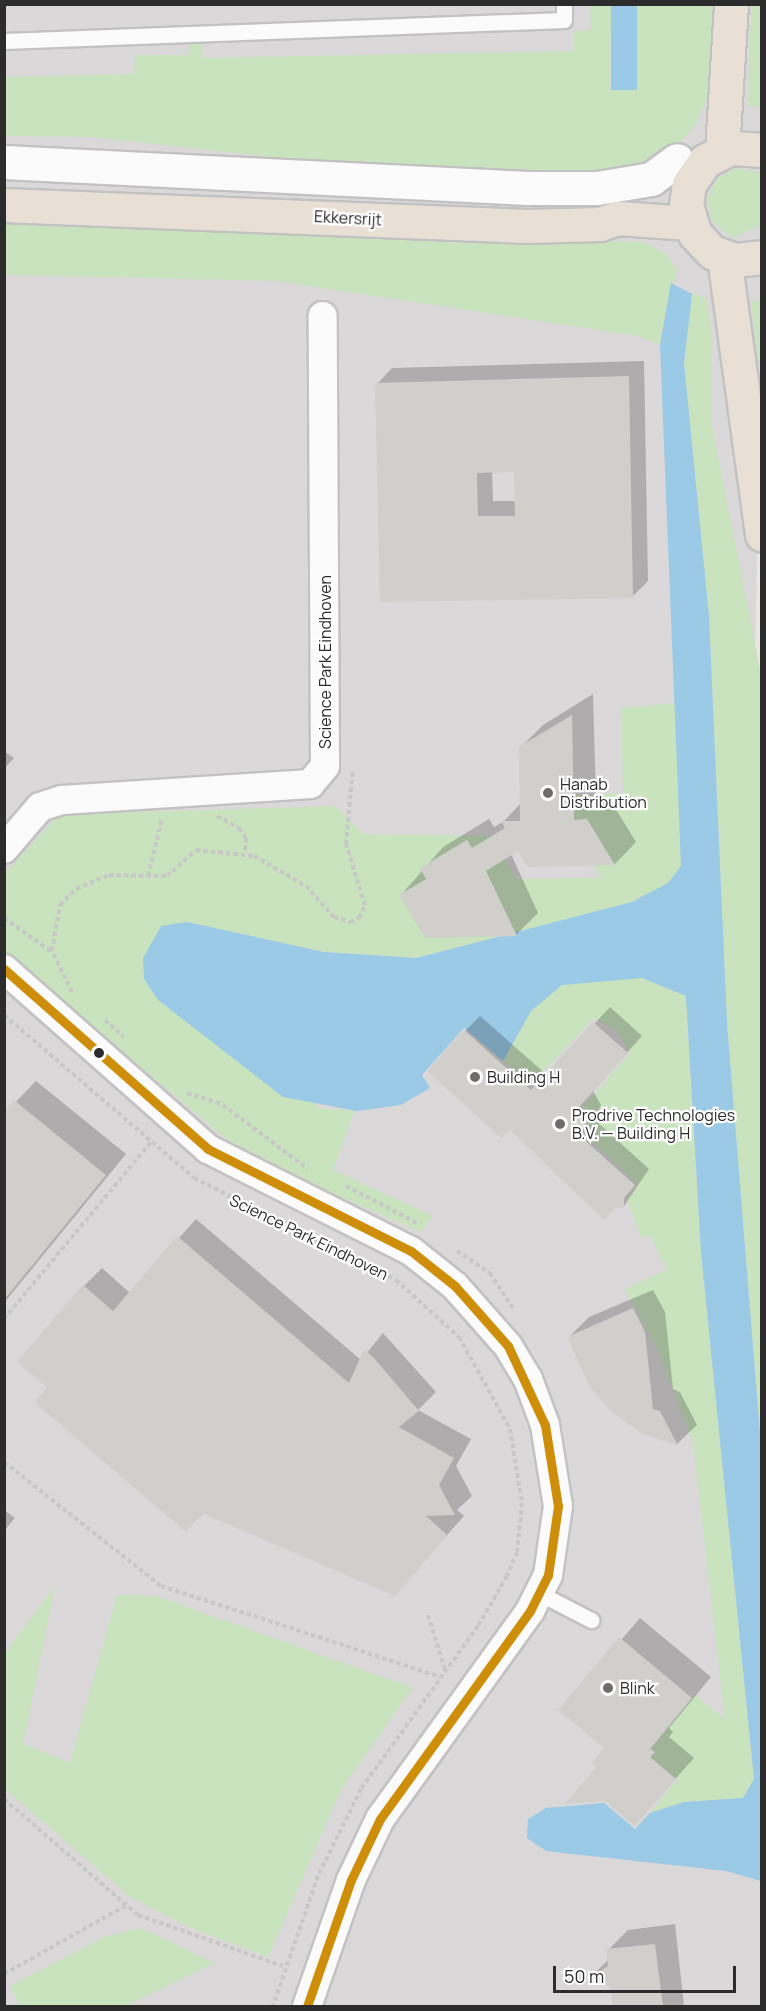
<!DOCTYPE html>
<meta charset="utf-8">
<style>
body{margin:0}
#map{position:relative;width:766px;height:2011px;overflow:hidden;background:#e9e7e2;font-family:Manrope,sans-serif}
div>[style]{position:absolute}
.industrial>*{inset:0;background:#dad8d9}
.green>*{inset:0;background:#c8e3bd}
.water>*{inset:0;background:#9acae6;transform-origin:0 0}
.shadow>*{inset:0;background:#0003}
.building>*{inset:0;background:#d0cfcb}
.path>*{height:4px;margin-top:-2px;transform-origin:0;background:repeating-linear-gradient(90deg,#c8c8c7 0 4.5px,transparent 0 7.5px)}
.roads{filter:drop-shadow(2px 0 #c3c2c2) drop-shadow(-2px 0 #c3c2c2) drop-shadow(0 2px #c3c2c2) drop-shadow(0 -2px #c3c2c2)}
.lane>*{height:15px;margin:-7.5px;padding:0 7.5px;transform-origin:7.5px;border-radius:7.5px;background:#fcfbfb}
.street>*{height:28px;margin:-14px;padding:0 14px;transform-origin:14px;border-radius:14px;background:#fcfbfb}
.secondary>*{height:33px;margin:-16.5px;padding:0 16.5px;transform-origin:16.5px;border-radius:16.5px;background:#fcfbfb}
.highway>*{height:33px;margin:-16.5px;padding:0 16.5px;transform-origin:16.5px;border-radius:16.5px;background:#e8e0d5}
.bus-1>*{height:9px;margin:-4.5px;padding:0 4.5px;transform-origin:4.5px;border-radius:4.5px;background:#ce8e09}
.dots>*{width:16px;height:16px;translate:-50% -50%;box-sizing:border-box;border:3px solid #fff;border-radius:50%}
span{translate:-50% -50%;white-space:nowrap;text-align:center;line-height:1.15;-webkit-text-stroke:4.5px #fff;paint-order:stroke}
.street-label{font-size:16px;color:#2c2c2c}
.poi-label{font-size:16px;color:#2c2c2c}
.left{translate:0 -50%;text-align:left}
.frame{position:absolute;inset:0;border:6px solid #2c2c2c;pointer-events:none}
.scale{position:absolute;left:553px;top:1966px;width:183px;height:27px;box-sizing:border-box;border:3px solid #2c2c2c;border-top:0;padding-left:8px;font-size:18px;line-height:21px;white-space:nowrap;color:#2c2c2c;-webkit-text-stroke:4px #fff;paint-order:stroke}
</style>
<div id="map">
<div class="industrial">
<i style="clip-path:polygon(5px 5px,761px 5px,761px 375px,750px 899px,762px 993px,761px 2006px,5px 2006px)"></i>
</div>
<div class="green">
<i style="clip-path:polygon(611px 4px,610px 90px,633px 89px,637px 5px,713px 5px,709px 93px,695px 126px,664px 159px,621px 174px,371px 168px,91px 137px,5px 136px,4px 77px,134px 74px,135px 55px,189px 55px,189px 38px,201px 37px,202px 58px,574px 51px,573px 31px,591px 30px,590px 5px)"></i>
<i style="clip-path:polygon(751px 5px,761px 5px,761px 107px,748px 106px)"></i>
<i style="clip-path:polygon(736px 168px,761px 173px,762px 224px,732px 238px,712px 221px,707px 199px,717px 179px)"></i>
<i style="clip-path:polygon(4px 219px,642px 242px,665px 253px,677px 269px,660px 345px,638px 336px,276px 281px,5px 275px)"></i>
<i style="clip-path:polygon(692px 294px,706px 298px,712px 335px,711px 421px,761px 675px,761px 1446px,727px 1023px,709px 616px,684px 363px)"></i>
<i style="clip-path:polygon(761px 300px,762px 300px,761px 381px,751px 302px)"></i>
<i style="clip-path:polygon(677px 703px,681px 866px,668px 883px,632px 902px,416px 958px,324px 952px,187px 922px,319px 1108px,354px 1111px,333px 1170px,433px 1216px,421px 1232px,248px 1157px,5px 953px,4px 874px,56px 818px,70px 814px,336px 806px,363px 834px,490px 836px,517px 879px,602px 878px,575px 834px,565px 795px,623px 793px,621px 708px)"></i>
<i style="clip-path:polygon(602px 978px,642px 978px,686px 996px,701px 1252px,754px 1779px,743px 1798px,684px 1802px,650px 1813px,678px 1779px,652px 1758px,657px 1752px,652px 1748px,695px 1695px,725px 1719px,693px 1442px,655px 1344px,625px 1289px,667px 1270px,650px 1235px,641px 1238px,627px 1198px,638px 1185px,589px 1139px,584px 1106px,630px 1053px,617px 1031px,593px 1018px,531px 1085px,503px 1061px,531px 1011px,562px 985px)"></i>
<i style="clip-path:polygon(55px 1586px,23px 1744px,70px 1763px,117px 1595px,156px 1596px,413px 1688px,342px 1788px,268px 1957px,186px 1926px,129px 1896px,5px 1789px,5px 1653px)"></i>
<i style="clip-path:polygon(141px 1928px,214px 1963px,125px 2006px,20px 2006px,10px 1986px,106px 1936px)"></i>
</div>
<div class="water">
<i style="left:611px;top:5px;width:26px;height:85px"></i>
<i style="clip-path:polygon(671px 283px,692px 294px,684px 363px,709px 616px,727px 1023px,761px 1446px,761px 1881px,726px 1871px,546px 1851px,527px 1838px,528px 1819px,546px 1808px,604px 1803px,635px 1829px,650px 1813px,684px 1802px,743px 1798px,754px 1779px,701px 1252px,686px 996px,642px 978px,562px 985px,531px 1011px,503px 1061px,464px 1028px,422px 1075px,430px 1088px,401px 1105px,357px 1111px,283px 1097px,158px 1000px,144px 979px,143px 958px,161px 926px,187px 922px,324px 952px,416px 958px,632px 902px,668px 883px,681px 866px,660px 345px)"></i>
</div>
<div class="shadow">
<i style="clip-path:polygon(evenodd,644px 361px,648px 581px,633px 596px,381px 600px,377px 384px,392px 368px,644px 361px,516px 470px,516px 501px,493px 501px,492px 471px,516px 470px)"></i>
<i style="clip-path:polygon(593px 694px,596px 798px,609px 798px,636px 842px,615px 864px,529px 866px,519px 849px,511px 854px,538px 913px,516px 935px,401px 895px,443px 847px,489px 819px,494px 827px,503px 822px,522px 802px,521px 747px,543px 725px)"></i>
<i style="clip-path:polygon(4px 751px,14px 758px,4px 769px)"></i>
<i style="clip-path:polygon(610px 1007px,642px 1036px,593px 1091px,601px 1105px,595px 1120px,649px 1169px,624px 1206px,465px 1031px,480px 1016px,547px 1075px)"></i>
<i style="clip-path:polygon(36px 1081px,126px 1154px,4px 1303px,4px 1114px)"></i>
<i style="clip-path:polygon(196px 1219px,361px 1360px,383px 1333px,436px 1392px,418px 1410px,471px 1439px,456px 1466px,472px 1496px,457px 1510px,464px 1516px,395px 1594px,204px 1512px,186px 1530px,49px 1387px,84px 1286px,102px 1268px,130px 1293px)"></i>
<i style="clip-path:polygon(653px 1290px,665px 1312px,673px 1389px,680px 1392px,697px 1425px,677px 1444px,634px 1427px,569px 1337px,589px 1317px)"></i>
<i style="clip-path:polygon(4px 1510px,15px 1518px,4px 1531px)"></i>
<i style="clip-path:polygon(640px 1618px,711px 1677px,669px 1728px,673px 1732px,669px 1737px,694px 1758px,635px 1824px,599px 1766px,606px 1748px,561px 1710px)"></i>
<i style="clip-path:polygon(675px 1924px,684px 2006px,614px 2006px,612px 1986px,591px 1977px,609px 1959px,608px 1950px,628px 1930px)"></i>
</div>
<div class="building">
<i style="clip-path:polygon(evenodd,629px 376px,633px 598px,380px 602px,375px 383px,629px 376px,514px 472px,515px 516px,478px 516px,477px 473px,514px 472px)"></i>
<i style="clip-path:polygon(572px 715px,574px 820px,587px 819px,615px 865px,528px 867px,518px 851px,486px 871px,517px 936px,425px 938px,399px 895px,426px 879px,420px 868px,467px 840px,472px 848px,505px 828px,501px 821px,520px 821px,519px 747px)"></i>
<i style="clip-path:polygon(593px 1022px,628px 1053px,579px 1107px,586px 1121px,580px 1136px,635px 1185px,624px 1198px,624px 1207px,615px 1208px,604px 1220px,510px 1130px,501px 1138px,427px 1071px,464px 1030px,531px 1090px)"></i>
<i style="clip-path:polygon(14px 1100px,106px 1175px,4px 1300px,4px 1112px)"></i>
<i style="clip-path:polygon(177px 1236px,349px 1383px,364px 1349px,374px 1358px,419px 1411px,399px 1427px,454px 1458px,439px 1485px,455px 1515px,426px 1516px,447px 1535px,395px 1596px,202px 1513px,186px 1532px,35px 1403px,47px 1387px,17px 1362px,83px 1285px,113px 1311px)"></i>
<i style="clip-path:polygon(633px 1308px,645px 1332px,653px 1409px,660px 1411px,678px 1446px,643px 1434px,611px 1411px,591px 1389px,567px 1337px)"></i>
<i style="clip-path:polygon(619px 1637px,692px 1698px,650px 1749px,655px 1752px,650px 1757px,676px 1779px,635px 1826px,605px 1801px,565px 1804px,597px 1766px,592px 1763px,604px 1748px,558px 1710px)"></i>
<i style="clip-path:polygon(655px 1944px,663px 2007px,613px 2007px,610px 1987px,589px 1978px,608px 1966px,606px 1949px)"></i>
</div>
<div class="path">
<i style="left:217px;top:816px;width:25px;rotate:29deg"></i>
<i style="left:239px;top:828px;width:12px;rotate:55deg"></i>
<i style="left:246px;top:838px;width:16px;rotate:94deg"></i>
<i style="left:148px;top:876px;width:59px;rotate:-76.2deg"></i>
<i style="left:4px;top:918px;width:57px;rotate:35.1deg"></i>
<i style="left:72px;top:992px;width:46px;rotate:-116deg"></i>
<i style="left:52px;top:951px;width:47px;rotate:-80.1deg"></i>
<i style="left:60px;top:905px;width:23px;rotate:-45deg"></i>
<i style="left:76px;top:889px;width:36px;rotate:-23deg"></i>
<i style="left:109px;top:875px;width:58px;rotate:1deg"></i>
<i style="left:167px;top:876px;width:39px;rotate:-42deg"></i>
<i style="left:196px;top:850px;width:58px;rotate:5.9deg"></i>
<i style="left:254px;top:856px;width:60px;rotate:30deg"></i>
<i style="left:306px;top:886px;width:42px;rotate:47.9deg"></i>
<i style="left:334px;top:917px;width:17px;rotate:17deg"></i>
<i style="left:350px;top:922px;width:10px;rotate:-24deg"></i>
<i style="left:359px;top:918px;width:14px;rotate:-65deg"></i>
<i style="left:365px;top:905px;width:64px;rotate:-107.3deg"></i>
<i style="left:346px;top:844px;width:75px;rotate:-84.7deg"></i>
<i style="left:4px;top:1015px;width:250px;rotate:40.6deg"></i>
<i style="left:194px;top:1178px;width:226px;rotate:26.8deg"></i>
<i style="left:396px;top:1280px;width:85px;rotate:42.1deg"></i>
<i style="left:459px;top:1337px;width:105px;rotate:61deg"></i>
<i style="left:510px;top:1429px;width:75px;rotate:80.8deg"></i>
<i style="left:522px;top:1503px;width:49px;rotate:95.8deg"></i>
<i style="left:517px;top:1552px;width:26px;rotate:113deg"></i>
<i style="left:507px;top:1576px;width:58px;rotate:120.1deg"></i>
<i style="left:478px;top:1626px;width:201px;rotate:125.7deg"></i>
<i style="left:361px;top:1789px;width:97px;rotate:116.3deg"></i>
<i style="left:318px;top:1876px;width:138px;rotate:109.1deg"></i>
<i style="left:105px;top:1020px;width:25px;rotate:42deg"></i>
<i style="left:187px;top:1093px;width:38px;rotate:18deg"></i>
<i style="left:223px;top:1105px;width:106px;rotate:37deg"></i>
<i style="left:346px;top:1186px;width:82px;rotate:27.5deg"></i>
<i style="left:457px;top:1251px;width:40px;rotate:34deg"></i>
<i style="left:490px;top:1273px;width:45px;rotate:56.7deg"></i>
<i style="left:4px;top:1319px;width:231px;rotate:-50.3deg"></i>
<i style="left:4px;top:1462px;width:200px;rotate:38.3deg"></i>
<i style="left:161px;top:1586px;width:294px;rotate:18deg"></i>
<i style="left:428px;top:1615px;width:58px;rotate:72.8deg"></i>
<i style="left:4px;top:1799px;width:177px;rotate:40.9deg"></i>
<i style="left:138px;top:1915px;width:154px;rotate:19.4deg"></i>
<i style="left:4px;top:1974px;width:141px;rotate:-29.3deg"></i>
</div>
<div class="roads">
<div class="lane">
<i style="left:4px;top:41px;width:560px;rotate:-2.15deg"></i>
<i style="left:564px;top:20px;width:16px;rotate:-90deg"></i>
<i style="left:539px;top:1593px;width:59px;rotate:27.4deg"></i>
</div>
<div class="street">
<i style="left:4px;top:849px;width:55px;rotate:-49.4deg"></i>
<i style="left:40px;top:807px;width:23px;rotate:-18deg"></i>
<i style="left:62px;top:800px;width:249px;rotate:-3.7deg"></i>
<i style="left:310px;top:784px;width:23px;rotate:-50deg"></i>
<i style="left:325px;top:766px;width:450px;rotate:-90.3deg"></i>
<i style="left:4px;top:969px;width:272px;rotate:41.4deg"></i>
<i style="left:208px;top:1149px;width:227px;rotate:26.7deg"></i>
<i style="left:411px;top:1251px;width:56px;rotate:38.5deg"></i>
<i style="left:455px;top:1286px;width:80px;rotate:48.5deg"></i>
<i style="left:508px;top:1346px;width:39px;rotate:59deg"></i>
<i style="left:528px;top:1379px;width:49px;rotate:69.7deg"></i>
<i style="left:545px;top:1425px;width:82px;rotate:80.9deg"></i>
<i style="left:558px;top:1506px;width:70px;rotate:98.2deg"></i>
<i style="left:548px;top:1575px;width:40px;rotate:116.6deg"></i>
<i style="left:530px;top:1611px;width:256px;rotate:125.8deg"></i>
<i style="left:380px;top:1819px;width:68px;rotate:115.4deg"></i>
<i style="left:351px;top:1880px;width:133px;rotate:109.2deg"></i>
</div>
<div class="secondary">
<i style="left:4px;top:162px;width:525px;rotate:2.84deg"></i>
<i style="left:528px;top:188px;width:69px"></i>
<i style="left:597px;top:188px;width:55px;rotate:-9.5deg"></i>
<i style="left:651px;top:179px;width:32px;rotate:-36deg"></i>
</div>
<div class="highway">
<i style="left:762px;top:150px;width:32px;rotate:-176deg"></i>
<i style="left:730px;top:148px;width:28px;rotate:153deg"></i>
<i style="left:705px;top:161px;width:28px;rotate:125deg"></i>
<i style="left:689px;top:184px;width:21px;rotate:98deg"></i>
<i style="left:686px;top:205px;width:30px;rotate:73deg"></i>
<i style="left:695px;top:234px;width:25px;rotate:47deg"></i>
<i style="left:712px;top:252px;width:24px;rotate:19deg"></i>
<i style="left:735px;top:260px;width:27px;rotate:-6deg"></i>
<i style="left:722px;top:151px;width:147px;rotate:-86.5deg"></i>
<i style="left:4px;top:205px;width:523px;rotate:2.3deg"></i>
<i style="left:527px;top:226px;width:73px;rotate:-1.6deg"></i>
<i style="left:600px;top:224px;width:18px;rotate:-19deg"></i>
<i style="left:617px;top:218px;width:72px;rotate:4deg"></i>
<i style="left:724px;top:257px;width:280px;rotate:82.2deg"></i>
</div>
</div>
<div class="bus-1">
<i style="left:4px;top:969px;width:272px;rotate:41.4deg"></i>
<i style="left:208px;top:1149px;width:227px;rotate:26.7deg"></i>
<i style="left:411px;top:1251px;width:56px;rotate:38.5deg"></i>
<i style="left:455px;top:1286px;width:80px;rotate:48.5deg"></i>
<i style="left:508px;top:1346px;width:87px;rotate:64.9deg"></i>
<i style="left:545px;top:1425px;width:82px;rotate:80.9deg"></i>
<i style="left:558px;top:1506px;width:70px;rotate:98.2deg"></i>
<i style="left:548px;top:1575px;width:40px;rotate:116.6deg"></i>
<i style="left:530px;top:1611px;width:256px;rotate:125.8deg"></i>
<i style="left:380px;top:1819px;width:68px;rotate:115.4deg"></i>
<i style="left:351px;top:1880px;width:133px;rotate:109.2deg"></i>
</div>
<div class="dots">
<i style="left:548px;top:793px;background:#6e6d6c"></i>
<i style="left:99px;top:1053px;background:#2c2c2c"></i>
<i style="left:475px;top:1077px;background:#6e6d6c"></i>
<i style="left:560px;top:1124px;background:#6e6d6c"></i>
<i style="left:608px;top:1688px;background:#6e6d6c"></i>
</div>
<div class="street-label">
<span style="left:348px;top:218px;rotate:3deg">Ekkersrijt</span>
<span style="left:325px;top:662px;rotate:-90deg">Science Park Eindhoven</span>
<span style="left:309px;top:1237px;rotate:26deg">Science Park Eindhoven</span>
</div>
<div class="poi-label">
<span class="left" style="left:560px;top:793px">Hanab<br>Distribution</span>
<span class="left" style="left:487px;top:1077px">Building H</span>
<span class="left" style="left:572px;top:1124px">Prodrive Technologies<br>B.V. — Building H</span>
<span class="left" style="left:620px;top:1688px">Blink</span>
</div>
<div class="frame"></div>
<div class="scale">50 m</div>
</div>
